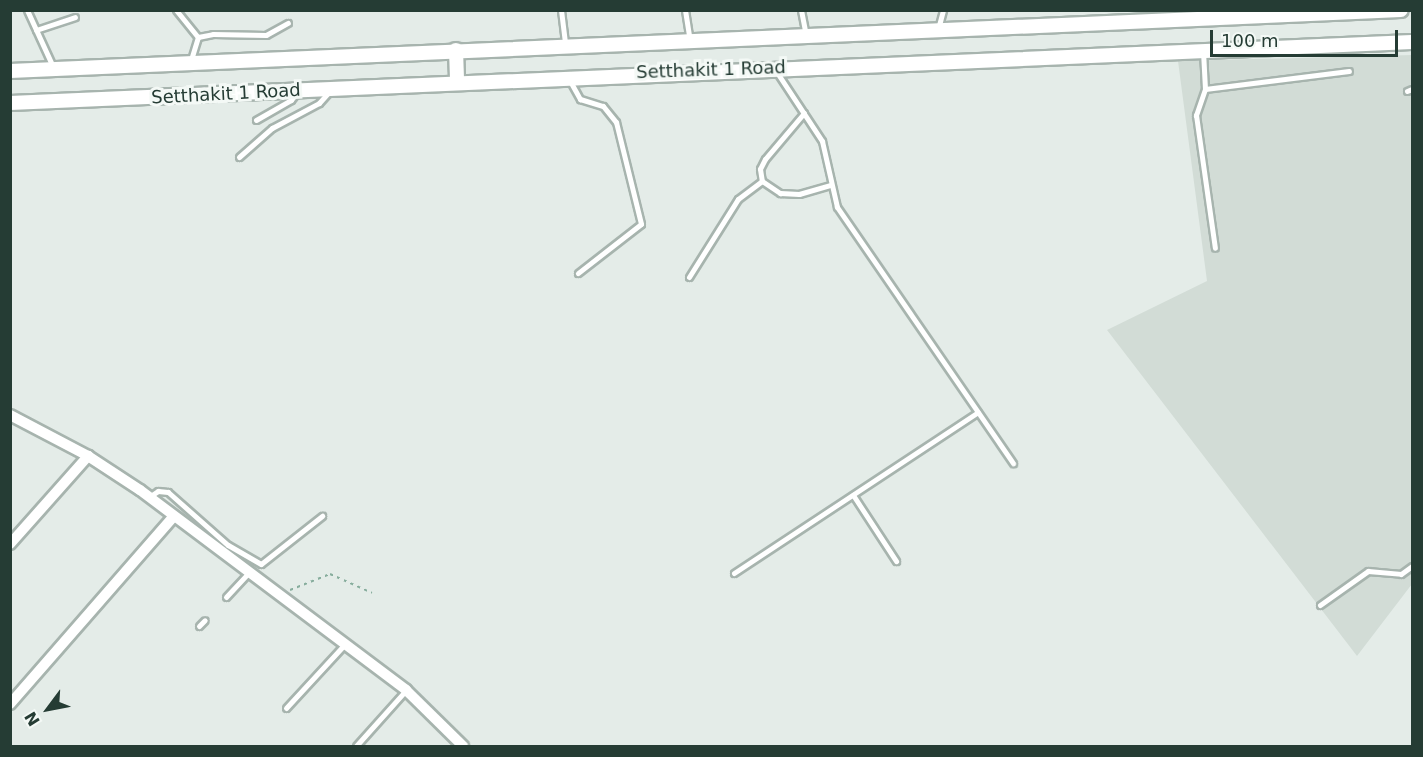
<!DOCTYPE html>
<style>
body{margin:0}
#map{position:relative;width:1423px;height:757px;overflow:hidden;background:#e4ece8;font-family:"DejaVu Sans",sans-serif}
div>[style]{position:absolute}
.built>*{inset:0;background:#d2dcd6}
.path>*{height:2px;margin-top:-1px;transform-origin:0;background:repeating-linear-gradient(90deg,#87ad9d 0 3px,transparent 0 7.5px)}
.roads{filter:drop-shadow(2px 0 #a7b4ae) drop-shadow(-2px 0 #a7b4ae) drop-shadow(0 2px #a7b4ae) drop-shadow(0 -2px #a7b4ae)}
.service>*{height:5px;margin:-2.5px;padding:0 2.5px;transform-origin:2.5px;border-radius:2.5px;background:#fff}
.minor>*{height:10px;margin:-5px;padding:0 5px;transform-origin:5px;border-radius:5px;background:#fff}
.secondary>*{height:14px;margin:-7px;padding:0 7px;transform-origin:7px;border-radius:7px;background:#fff}
span{translate:-50% -50%;white-space:nowrap;text-align:center;line-height:1.15;-webkit-text-stroke:6px #f4f9f6;paint-order:stroke}
.street-label{font-size:18px;color:#253c34}
.frame{position:absolute;inset:0;border:12px solid #253c34;pointer-events:none}
.north{position:absolute;left:18px;top:679px;width:60px;height:60px;-webkit-text-stroke:4px #f4f9f6;paint-order:stroke;rotate:238deg;font-size:16px;font-weight:700;line-height:24px;text-align:center;color:#253c34}
.north::after{content:'';display:block;margin:auto;width:21px;height:27px;background:#253c34;clip-path:polygon(50% 0,100% 100%,50% 72%,0 100%)}
.scale{position:absolute;left:1210px;top:30px;width:188px;height:27px;box-sizing:border-box;border:3px solid #253c34;border-top:0;padding-left:8px;font-size:18px;line-height:21px;white-space:nowrap;color:#253c34;-webkit-text-stroke:4px #f4f9f6;paint-order:stroke}
</style>
<div id="map">
<div class="built">
<i style="clip-path:polygon(1412px 55px,1412px 584px,1357px 656px,1107px 330px,1207px 281px,1178px 61px)"></i>
</div>
<div class="path">
<i style="left:290px;top:590px;width:43px;rotate:-21.8deg"></i>
<i style="left:330px;top:574px;width:46px;rotate:24.3deg"></i>
</div>
<div class="roads">
<div class="service">
<i style="left:27px;top:10px;width:65px;rotate:65.4deg"></i>
<i style="left:176px;top:10px;width:35px;rotate:51deg"></i>
<i style="left:561px;top:10px;width:35px;rotate:83deg"></i>
<i style="left:685px;top:10px;width:30px;rotate:81deg"></i>
<i style="left:801px;top:10px;width:25px;rotate:79deg"></i>
<i style="left:938px;top:29px;width:20px;rotate:-75deg"></i>
<i style="left:36px;top:30px;width:41px;rotate:-18.4deg"></i>
<i style="left:1203px;top:51px;width:38px;rotate:87deg"></i>
<i style="left:1205px;top:89px;width:28px;rotate:109deg"></i>
<i style="left:1196px;top:115px;width:134px;rotate:81.9deg"></i>
<i style="left:190px;top:63px;width:27px;rotate:-73deg"></i>
<i style="left:198px;top:37px;width:15px;rotate:-11deg"></i>
<i style="left:213px;top:34px;width:53px;rotate:1.1deg"></i>
<i style="left:266px;top:35px;width:25px;rotate:-29deg"></i>
<i style="left:776px;top:71px;width:84px;rotate:56.7deg"></i>
<i style="left:822px;top:141px;width:68px;rotate:77.2deg"></i>
<i style="left:837px;top:207px;width:311px;rotate:55.5deg"></i>
<i style="left:570px;top:81px;width:21px;rotate:61deg"></i>
<i style="left:580px;top:99px;width:24px;rotate:17deg"></i>
<i style="left:603px;top:106px;width:21px;rotate:51deg"></i>
<i style="left:616px;top:122px;width:105px;rotate:76.2deg"></i>
<i style="left:641px;top:224px;width:80px;rotate:142.1deg"></i>
<i style="left:1205px;top:89px;width:145px;rotate:-7.1deg"></i>
<i style="left:1407px;top:91px;width:5px;rotate:-22deg"></i>
<i style="left:804px;top:113px;width:60px;rotate:130.3deg"></i>
<i style="left:765px;top:159px;width:11px;rotate:117deg"></i>
<i style="left:760px;top:169px;width:12px;rotate:81deg"></i>
<i style="left:762px;top:181px;width:22px;rotate:34deg"></i>
<i style="left:780px;top:193px;width:19px;rotate:3deg"></i>
<i style="left:799px;top:194px;width:33px;rotate:-16deg"></i>
<i style="left:256px;top:120px;width:40px;rotate:-29.7deg"></i>
<i style="left:291px;top:100px;width:11px;rotate:-52deg"></i>
<i style="left:239px;top:157px;width:44px;rotate:-41.3deg"></i>
<i style="left:272px;top:128px;width:53px;rotate:-28deg"></i>
<i style="left:319px;top:103px;width:15px;rotate:-48deg"></i>
<i style="left:689px;top:277px;width:92px;rotate:-57.9deg"></i>
<i style="left:738px;top:199px;width:30px;rotate:-37deg"></i>
<i style="left:853px;top:495px;width:79px;rotate:56.9deg"></i>
<i style="left:149px;top:497px;width:11px;rotate:-34deg"></i>
<i style="left:158px;top:491px;width:10px;rotate:6deg"></i>
<i style="left:168px;top:492px;width:80px;rotate:41.5deg"></i>
<i style="left:228px;top:545px;width:38px;rotate:30deg"></i>
<i style="left:261px;top:564px;width:78px;rotate:-38.2deg"></i>
<i style="left:734px;top:573px;width:292px;rotate:-33.4deg"></i>
<i style="left:226px;top:597px;width:34px;rotate:-47deg"></i>
<i style="left:1320px;top:605px;width:59px;rotate:-35.3deg"></i>
<i style="left:1368px;top:571px;width:33px;rotate:5deg"></i>
<i style="left:1401px;top:574px;width:14px;rotate:-36deg"></i>
<i style="left:199px;top:626px;width:8px;rotate:-45deg"></i>
<i style="left:286px;top:708px;width:87px;rotate:-47.3deg"></i>
<i style="left:356px;top:746px;width:75px;rotate:-48.2deg"></i>
</div>
<div class="minor">
<i style="left:10px;top:415px;width:88px;rotate:27.7deg"></i>
<i style="left:88px;top:456px;width:62px;rotate:33.2deg"></i>
<i style="left:140px;top:490px;width:333px;rotate:36.9deg"></i>
<i style="left:406px;top:690px;width:80px;rotate:44.5deg"></i>
<i style="left:10px;top:544px;width:118px;rotate:-48.4deg"></i>
<i style="left:10px;top:704px;width:249px;rotate:-48.9deg"></i>
</div>
<div class="secondary">
<i style="left:456px;top:50px;width:32px;rotate:88deg"></i>
<i style="left:10px;top:71px;width:1392px;rotate:-2.51deg"></i>
<i style="left:10px;top:103px;width:1403px;rotate:-2.49deg"></i>
</div>
</div>
<div class="street-label">
<span style="left:711px;top:70px;rotate:-2deg">Setthakit 1 Road</span>
<span style="left:226px;top:94px;rotate:-3deg">Setthakit 1 Road</span>
</div>
<div class="frame"></div>
<div class="north">N</div>
<div class="scale">100 m</div>
</div>
